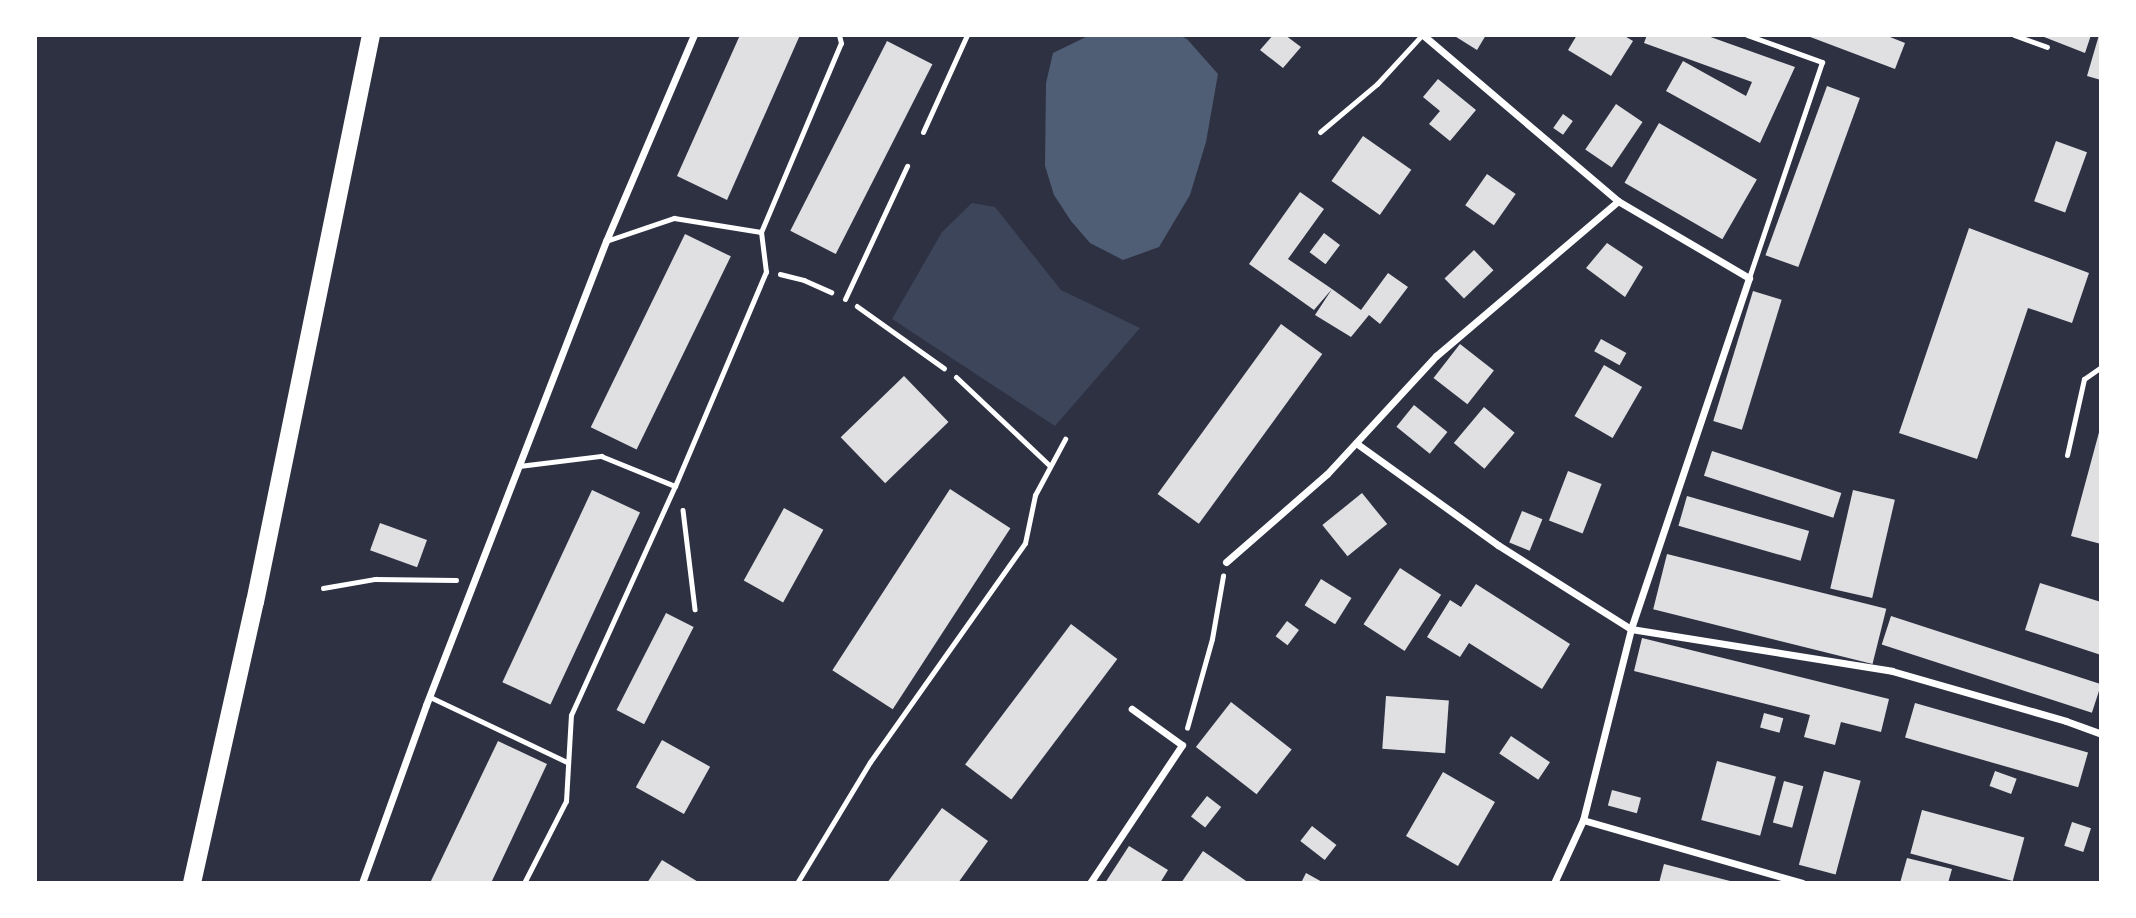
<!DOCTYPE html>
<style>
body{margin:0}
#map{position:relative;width:2136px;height:918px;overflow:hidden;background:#2d3142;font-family:"Crimson Pro",serif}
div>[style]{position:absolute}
.green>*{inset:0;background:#3c4559}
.water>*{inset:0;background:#4f5d75}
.building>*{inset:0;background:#e0e0e3;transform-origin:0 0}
.path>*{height:4.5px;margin:-2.25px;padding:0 2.25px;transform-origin:2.25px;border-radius:2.25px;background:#fff}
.service>*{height:5px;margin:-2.5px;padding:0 2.5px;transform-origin:2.5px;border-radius:2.5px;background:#fff}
.minor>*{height:7px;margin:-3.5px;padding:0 3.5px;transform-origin:3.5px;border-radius:3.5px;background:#fff}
.primary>*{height:18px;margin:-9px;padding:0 9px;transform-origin:9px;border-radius:9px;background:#fff}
span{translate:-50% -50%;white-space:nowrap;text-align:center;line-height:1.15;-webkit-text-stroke:5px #fff;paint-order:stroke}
.frame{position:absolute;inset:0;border:37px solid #fff;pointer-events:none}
</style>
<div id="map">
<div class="green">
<i style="clip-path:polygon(972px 203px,995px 207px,1061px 290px,1140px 328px,1055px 426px,892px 319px,942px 232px)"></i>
</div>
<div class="water">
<i style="clip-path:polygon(1090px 35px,1179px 35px,1187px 39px,1218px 74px,1206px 142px,1190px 195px,1159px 247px,1123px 260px,1090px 243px,1071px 221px,1054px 195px,1045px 166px,1046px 83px,1053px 53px)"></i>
</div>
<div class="building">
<i style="clip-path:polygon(740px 35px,800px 35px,727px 200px,677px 176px)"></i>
<i style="clip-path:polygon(1273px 35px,1285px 35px,1301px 47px,1283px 68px,1260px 50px)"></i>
<i style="clip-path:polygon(1453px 35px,1486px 35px,1477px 50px)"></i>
<i style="clip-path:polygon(1577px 35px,1623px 35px,1633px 41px,1611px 76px,1568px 50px)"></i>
<i style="clip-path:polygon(1647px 35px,1705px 35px,1795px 67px,1760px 143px,1666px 91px,1683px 61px,1746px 96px,1752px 82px,1644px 43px)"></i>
<i style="clip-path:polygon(1805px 35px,1885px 35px,1905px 43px,1895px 69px)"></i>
<i style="clip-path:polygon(2039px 35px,2091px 35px,2085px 53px)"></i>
<i style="clip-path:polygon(2099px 35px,2101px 35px,2101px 80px,2087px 76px)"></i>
<i style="left:887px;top:41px;width:51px;height:213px;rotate:27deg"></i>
<i style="clip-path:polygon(1438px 79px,1476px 110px,1450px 141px,1429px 124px,1440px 111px,1423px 97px)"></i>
<i style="left:1827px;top:86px;width:35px;height:180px;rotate:20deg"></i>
<i style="left:1616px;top:104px;width:32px;height:55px;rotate:34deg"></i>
<i style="left:1563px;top:114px;width:12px;height:17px;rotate:35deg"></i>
<i style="left:1659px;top:123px;width:113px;height:69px;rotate:30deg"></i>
<i style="left:1363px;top:136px;width:59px;height:55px;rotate:35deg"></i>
<i style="left:2056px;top:141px;width:33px;height:64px;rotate:20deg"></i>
<i style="left:1487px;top:174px;width:35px;height:38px;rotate:35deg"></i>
<i style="clip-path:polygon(1300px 192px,1324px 209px,1288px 259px,1332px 289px,1361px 310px,1388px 273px,1408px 287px,1380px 324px,1369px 315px,1351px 337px,1315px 315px,1332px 289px,1314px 310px,1249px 264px)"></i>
<i style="clip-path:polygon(1969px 228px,2089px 273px,2072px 323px,2028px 308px,1977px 459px,1899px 433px)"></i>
<i style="left:1324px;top:233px;width:20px;height:24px;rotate:37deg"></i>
<i style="left:685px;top:234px;width:51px;height:215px;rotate:26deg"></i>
<i style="clip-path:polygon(1607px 243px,1643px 267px,1625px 297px,1586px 268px)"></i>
<i style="left:1474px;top:250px;width:28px;height:41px;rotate:46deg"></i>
<i style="left:1753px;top:291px;width:30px;height:136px;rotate:17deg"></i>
<i style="left:1281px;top:324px;width:51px;height:210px;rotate:36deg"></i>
<i style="left:1601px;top:339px;width:29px;height:14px;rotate:29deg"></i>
<i style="left:1460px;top:344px;width:43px;height:43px;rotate:38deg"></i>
<i style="left:1604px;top:365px;width:44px;height:59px;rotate:30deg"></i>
<i style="left:904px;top:376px;width:64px;height:88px;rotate:46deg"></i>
<i style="left:1414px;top:405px;width:43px;height:28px;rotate:39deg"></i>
<i style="left:1484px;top:407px;width:40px;height:47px;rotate:40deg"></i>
<i style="clip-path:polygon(2101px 425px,2101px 544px,2071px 536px)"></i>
<i style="left:1712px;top:451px;width:136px;height:26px;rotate:18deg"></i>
<i style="left:1568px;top:471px;width:36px;height:53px;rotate:21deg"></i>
<i style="left:950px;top:489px;width:72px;height:216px;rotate:33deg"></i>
<i style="left:592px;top:490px;width:53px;height:212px;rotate:25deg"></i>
<i style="left:1853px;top:490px;width:43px;height:101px;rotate:13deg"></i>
<i style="left:1362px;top:493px;width:40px;height:51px;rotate:51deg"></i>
<i style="left:1687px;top:496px;width:127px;height:31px;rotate:16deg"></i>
<i style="left:784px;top:508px;width:45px;height:83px;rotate:29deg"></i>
<i style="left:1522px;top:511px;width:22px;height:34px;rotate:22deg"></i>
<i style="left:380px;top:523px;width:50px;height:29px;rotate:20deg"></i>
<i style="left:1667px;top:554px;width:226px;height:57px;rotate:14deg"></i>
<i style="left:1400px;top:568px;width:49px;height:67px;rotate:33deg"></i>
<i style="left:1321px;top:579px;width:36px;height:31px;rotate:32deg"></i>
<i style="clip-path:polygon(2040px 583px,2101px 602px,2101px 655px,2025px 630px)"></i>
<i style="clip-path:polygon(1476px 584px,1570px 644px,1542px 689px,1469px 643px,1460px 657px,1427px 637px,1450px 600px,1461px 607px)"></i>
<i style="left:666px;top:613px;width:31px;height:109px;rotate:27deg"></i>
<i style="left:1891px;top:616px;width:221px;height:30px;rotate:18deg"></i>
<i style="left:1287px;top:621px;width:15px;height:19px;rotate:37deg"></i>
<i style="left:1071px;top:624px;width:58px;height:176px;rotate:37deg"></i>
<i style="clip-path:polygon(1642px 638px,1889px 699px,1881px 732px,1841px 722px,1835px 745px,1804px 737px,1810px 715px,1634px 671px)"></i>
<i style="left:1386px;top:696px;width:63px;height:53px;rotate:4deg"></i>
<i style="left:1231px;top:702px;width:77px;height:57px;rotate:38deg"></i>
<i style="left:1915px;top:703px;width:180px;height:36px;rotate:16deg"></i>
<i style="left:1764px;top:713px;width:20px;height:15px;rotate:15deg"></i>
<i style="left:1511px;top:736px;width:47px;height:21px;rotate:34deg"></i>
<i style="left:662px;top:740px;width:55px;height:54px;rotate:29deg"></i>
<i style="clip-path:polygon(498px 741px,547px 764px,491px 883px,430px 883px)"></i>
<i style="left:1717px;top:761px;width:61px;height:61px;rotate:15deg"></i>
<i style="left:1824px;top:771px;width:38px;height:97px;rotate:15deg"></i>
<i style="left:1995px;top:771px;width:23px;height:16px;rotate:20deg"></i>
<i style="left:1443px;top:772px;width:60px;height:74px;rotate:30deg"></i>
<i style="left:1784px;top:781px;width:20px;height:43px;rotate:15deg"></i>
<i style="left:1612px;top:790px;width:30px;height:16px;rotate:15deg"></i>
<i style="left:1207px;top:796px;width:18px;height:26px;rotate:38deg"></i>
<i style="clip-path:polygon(942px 808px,988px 841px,958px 883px,887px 883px)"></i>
<i style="left:1922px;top:810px;width:106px;height:45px;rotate:15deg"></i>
<i style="left:2072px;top:822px;width:20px;height:25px;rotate:18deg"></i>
<i style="left:1312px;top:826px;width:31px;height:19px;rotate:38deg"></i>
<i style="clip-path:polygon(1129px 846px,1168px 870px,1160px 883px,1105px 883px)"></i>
<i style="clip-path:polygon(1203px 851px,1249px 883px,1181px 883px)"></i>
<i style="clip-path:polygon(1907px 858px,1952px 869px,1948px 883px,1900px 883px)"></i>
<i style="clip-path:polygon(662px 860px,700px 883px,647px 883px)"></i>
<i style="clip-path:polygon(1664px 864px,1734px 882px,1733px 883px,1659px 883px)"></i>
<i style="clip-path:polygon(1306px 873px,1324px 883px,1301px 883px)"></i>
</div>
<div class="path">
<i style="left:780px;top:274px;width:25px;rotate:14deg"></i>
<i style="left:804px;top:280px;width:30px;rotate:24deg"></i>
<i style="left:857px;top:306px;width:107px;rotate:35.5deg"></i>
<i style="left:683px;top:510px;width:100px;rotate:83.1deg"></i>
<i style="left:323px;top:588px;width:53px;rotate:-9.8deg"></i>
<i style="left:375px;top:579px;width:81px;rotate:0.7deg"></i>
<i style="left:1187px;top:728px;width:92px;rotate:-74.3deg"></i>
<i style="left:1212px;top:639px;width:64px;rotate:-80.1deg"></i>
</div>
<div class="service">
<i style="left:1747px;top:35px;width:80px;rotate:19.8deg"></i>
<i style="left:1822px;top:62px;width:228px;rotate:108.7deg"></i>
<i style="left:2014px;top:35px;width:35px;rotate:20deg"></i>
<i style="left:923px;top:132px;width:107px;rotate:-65.6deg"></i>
<i style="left:1320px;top:132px;width:75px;rotate:-40.1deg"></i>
<i style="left:1377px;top:84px;width:67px;rotate:-47.4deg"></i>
<i style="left:606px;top:241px;width:72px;rotate:-18.7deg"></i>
<i style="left:674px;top:218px;width:88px;rotate:9.1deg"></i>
<i style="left:845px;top:299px;width:147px;rotate:-65deg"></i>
<i style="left:956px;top:377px;width:128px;rotate:43.4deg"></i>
<i style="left:2067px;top:455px;width:78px;rotate:-77.4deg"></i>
<i style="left:2084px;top:379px;width:21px;rotate:-35deg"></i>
<i style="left:519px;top:466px;width:83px;rotate:-7deg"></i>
<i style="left:601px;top:456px;width:80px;rotate:22.1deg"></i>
<i style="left:430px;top:697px;width:152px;rotate:25.4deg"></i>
<i style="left:524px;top:883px;width:92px;rotate:-62.9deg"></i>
<i style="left:566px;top:801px;width:86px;rotate:-86.7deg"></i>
<i style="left:571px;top:715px;width:252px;rotate:-65.6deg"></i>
<i style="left:675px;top:486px;width:233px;rotate:-67deg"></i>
<i style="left:766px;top:272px;width:40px;rotate:-97.1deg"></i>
<i style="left:761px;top:232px;width:205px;rotate:-67.1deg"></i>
<i style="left:841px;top:43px;width:8px;rotate:-104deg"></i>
<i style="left:797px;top:883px;width:141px;rotate:-58.9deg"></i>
<i style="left:870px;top:762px;width:268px;rotate:-54.7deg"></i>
<i style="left:1025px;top:543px;width:49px;rotate:-78.2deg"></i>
<i style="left:1035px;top:495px;width:64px;rotate:-61.8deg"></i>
</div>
<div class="minor">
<i style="left:1423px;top:35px;width:256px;rotate:40.4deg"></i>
<i style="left:1356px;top:443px;width:175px;rotate:35.7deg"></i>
<i style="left:1498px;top:545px;width:157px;rotate:32.3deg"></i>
<i style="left:1631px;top:629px;width:264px;rotate:9.1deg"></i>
<i style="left:1892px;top:671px;width:181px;rotate:16deg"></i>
<i style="left:2066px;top:721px;width:37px;rotate:20deg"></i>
<i style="left:1226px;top:562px;width:134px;rotate:-41.1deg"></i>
<i style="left:1327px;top:474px;width:161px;rotate:-47.3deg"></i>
<i style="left:1436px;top:356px;width:239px;rotate:-40.4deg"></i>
<i style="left:1618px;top:201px;width:152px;rotate:30.4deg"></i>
<i style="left:1749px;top:278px;width:370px;rotate:108.6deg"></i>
<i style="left:1631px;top:629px;width:197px;rotate:104.1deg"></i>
<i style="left:1583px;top:820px;width:69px;rotate:114.7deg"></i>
<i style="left:1583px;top:820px;width:228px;rotate:16deg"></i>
<i style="left:362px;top:883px;width:189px;rotate:-70.2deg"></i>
<i style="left:426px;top:705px;width:498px;rotate:-68.8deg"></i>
<i style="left:606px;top:241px;width:224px;rotate:-66.9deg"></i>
<i style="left:1090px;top:883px;width:166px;rotate:-56.3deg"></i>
<i style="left:1182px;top:745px;width:62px;rotate:-144.2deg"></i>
</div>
<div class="primary">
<i style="left:192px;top:883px;width:288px;rotate:-77.4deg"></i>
<i style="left:255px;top:602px;width:579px;rotate:-78.44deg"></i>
</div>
<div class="frame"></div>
</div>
